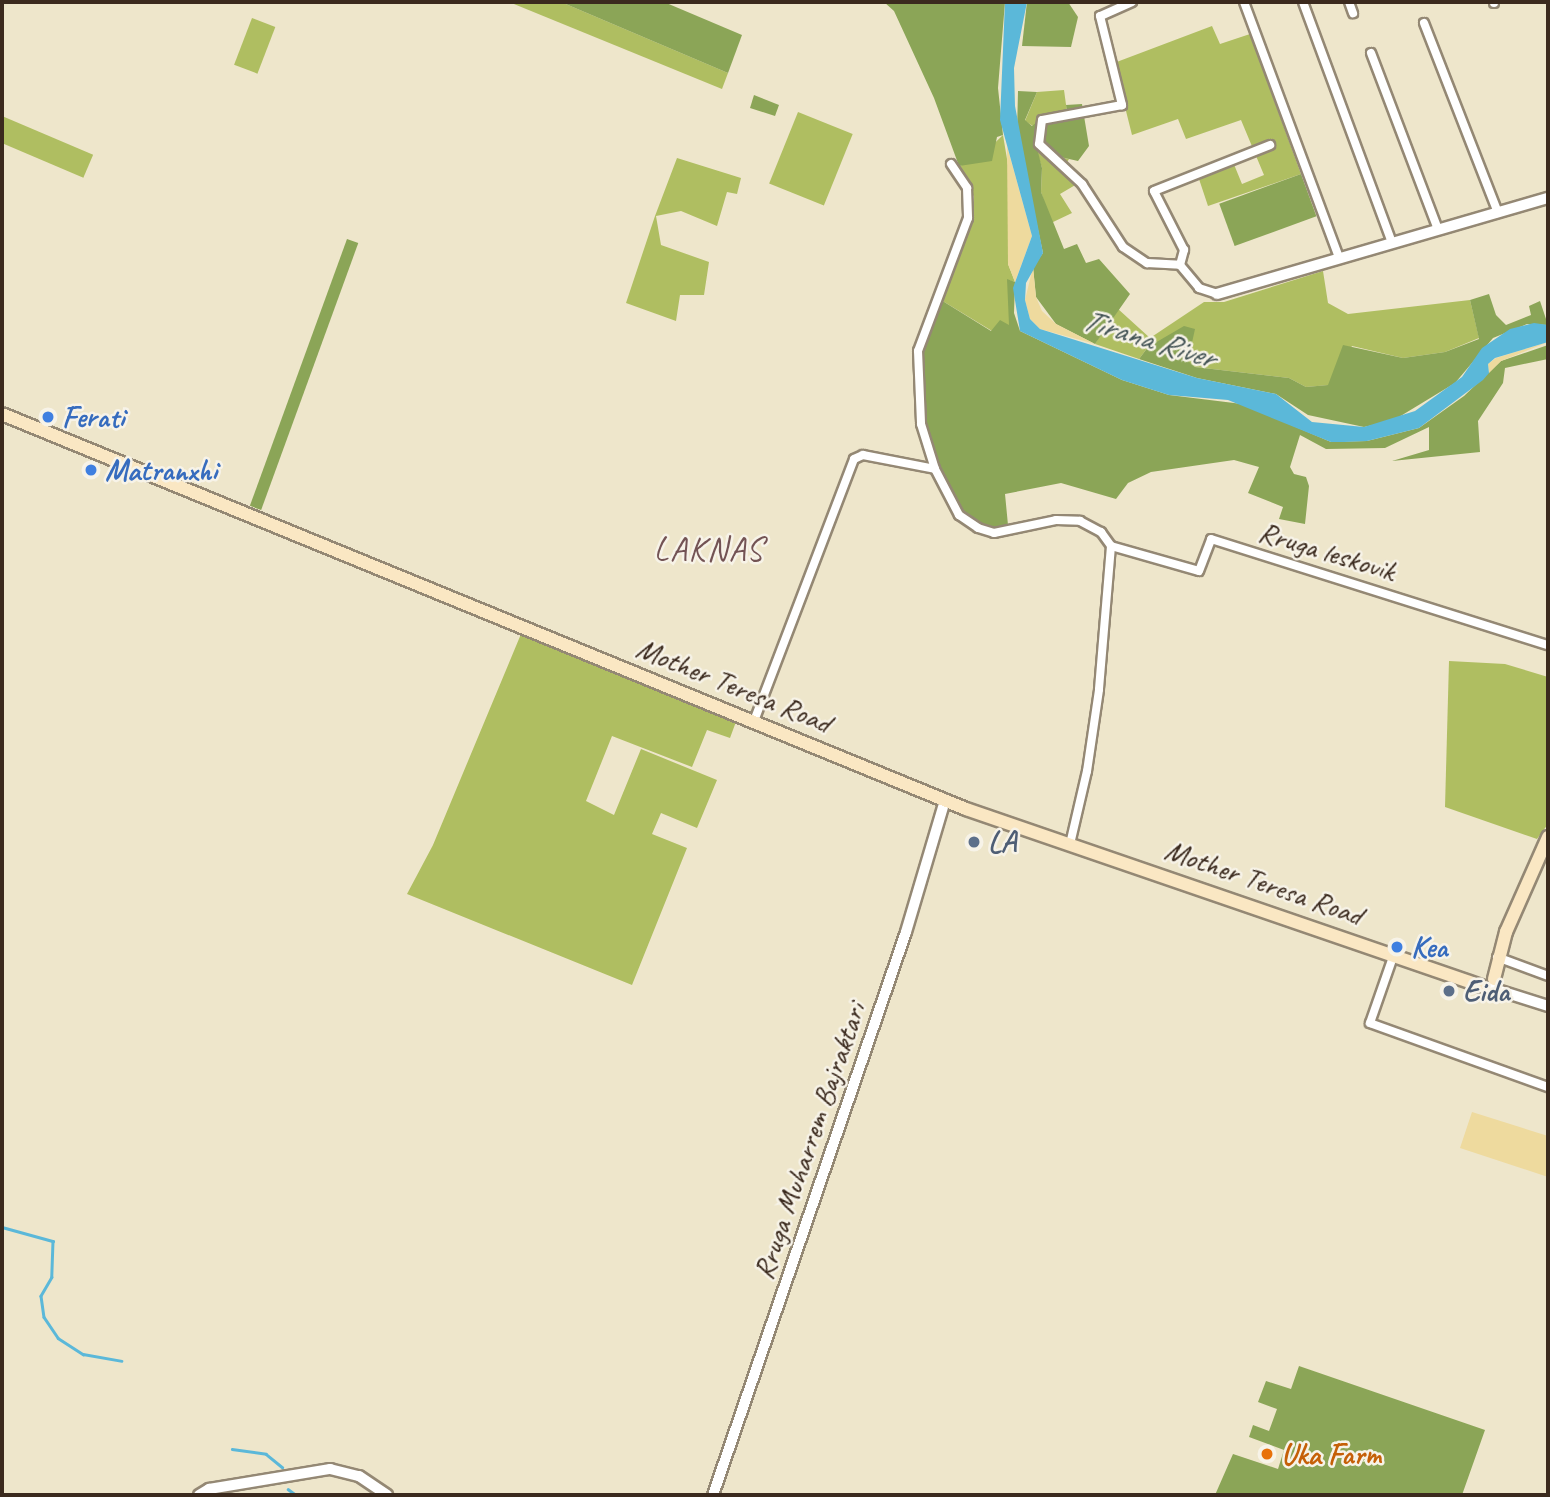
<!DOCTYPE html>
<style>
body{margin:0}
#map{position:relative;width:1550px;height:1497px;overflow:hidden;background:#eee6cb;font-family:Caveat,sans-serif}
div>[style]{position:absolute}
.green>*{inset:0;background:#afbe61;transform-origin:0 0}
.forest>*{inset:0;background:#8ba557;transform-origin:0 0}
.sand>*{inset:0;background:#eeda9e}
.water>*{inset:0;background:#5bb8d9}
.stream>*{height:2.5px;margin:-1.25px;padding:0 1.25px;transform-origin:1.25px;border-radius:1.25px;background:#5bb8d9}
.roads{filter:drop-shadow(2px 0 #948874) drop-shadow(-2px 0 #948874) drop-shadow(0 2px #948874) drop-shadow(0 -2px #948874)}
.minor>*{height:8px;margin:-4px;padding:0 4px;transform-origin:4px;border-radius:4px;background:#fff}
.tertiary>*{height:10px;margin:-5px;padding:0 5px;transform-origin:5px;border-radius:5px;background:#fff}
.secondary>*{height:12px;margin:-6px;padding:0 6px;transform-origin:6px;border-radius:6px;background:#fae7c3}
.dots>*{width:19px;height:19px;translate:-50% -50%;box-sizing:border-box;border:4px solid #f7f3e8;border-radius:50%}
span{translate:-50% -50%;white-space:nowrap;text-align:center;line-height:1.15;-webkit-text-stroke:5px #f7f3e8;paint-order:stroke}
.shop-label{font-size:30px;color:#366cbe;font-weight:700}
.left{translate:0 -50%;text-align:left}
.street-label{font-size:30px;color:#3b2a1e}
.service-label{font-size:30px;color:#4e5e75;font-weight:700}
.food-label{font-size:30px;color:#c56008;font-weight:700}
.water-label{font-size:32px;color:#455556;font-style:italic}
.quarter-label{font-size:33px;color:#735354;letter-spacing:2px}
.frame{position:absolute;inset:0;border:4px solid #3b2a1e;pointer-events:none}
</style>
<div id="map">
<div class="green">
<i style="clip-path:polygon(509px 2px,561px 2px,728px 73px,722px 89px)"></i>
<i style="left:252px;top:18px;width:25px;height:50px;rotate:21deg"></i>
<i style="clip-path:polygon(1212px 26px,1220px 44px,1250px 34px,1301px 174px,1208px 206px,1198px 176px,1233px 162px,1242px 184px,1264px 175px,1241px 120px,1186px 139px,1178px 119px,1132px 135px,1114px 63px)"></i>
<i style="clip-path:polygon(1064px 90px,1067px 112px,1033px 126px,1025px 121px,1037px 92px)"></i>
<i style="left:798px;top:112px;width:59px;height:77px;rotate:22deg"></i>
<i style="left:2px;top:116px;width:99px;height:25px;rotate:23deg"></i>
<i style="clip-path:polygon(1003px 135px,1009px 171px,1008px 264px,1015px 282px,1008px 280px,1010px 325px,992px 331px,941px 300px,972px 218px,974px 197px,959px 166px,976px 161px)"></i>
<i style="clip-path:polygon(1037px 152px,1069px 159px,1062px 170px,1077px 184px,1060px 194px,1072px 213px,1051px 223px,1041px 192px,1042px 168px)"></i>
<i style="clip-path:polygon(677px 158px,741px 178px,737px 194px,727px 192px,717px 226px,681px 211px,656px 216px,661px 245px,709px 262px,704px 295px,680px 295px,676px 321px,626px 303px,655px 216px)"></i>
<i style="clip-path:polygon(1323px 271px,1328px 303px,1348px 314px,1470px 300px,1479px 338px,1445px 352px,1403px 358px,1352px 346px,1329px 385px,1306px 387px,1289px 378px,1195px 367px,1148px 347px,1139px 359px,1095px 344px,1117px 308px,1150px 338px,1204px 302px,1224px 302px)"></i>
<i style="clip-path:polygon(521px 634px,737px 719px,730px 738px,707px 730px,692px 767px,612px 736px,586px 801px,614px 815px,641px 749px,717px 780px,697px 828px,661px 813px,652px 834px,687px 848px,632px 985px,407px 894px,433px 845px)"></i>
<i style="clip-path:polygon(1449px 661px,1505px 664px,1548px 677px,1548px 824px,1537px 839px,1445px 807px)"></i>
</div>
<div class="forest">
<i style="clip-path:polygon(561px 2px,664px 2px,742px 35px,728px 73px)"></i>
<i style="clip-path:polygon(884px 2px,1005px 2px,998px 88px,1003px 135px,997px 137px,992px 161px,959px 166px,934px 98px,894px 11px)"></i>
<i style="clip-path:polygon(1027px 2px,1068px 2px,1078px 17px,1071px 47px,1022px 46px)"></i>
<i style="clip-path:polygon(1018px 91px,1037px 92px,1025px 120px,1032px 126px,1043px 117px,1067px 112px,1066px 105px,1082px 104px,1089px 146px,1078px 161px,1038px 152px,1042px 168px,1041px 192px,1064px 249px,1077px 244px,1086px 263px,1099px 259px,1130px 294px,1095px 344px,1056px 324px,1036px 297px,1033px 267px,1043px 253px,1017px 132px)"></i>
<i style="clip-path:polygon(754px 95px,779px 105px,775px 116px,750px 108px)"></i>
<i style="left:1301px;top:174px;width:45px;height:87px;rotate:70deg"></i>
<i style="left:347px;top:239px;width:12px;height:284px;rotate:20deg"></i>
<i style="clip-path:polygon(1007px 279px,1015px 282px,1014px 313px,1020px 331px,1122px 380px,1169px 395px,1242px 404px,1331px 442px,1367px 441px,1419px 428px,1464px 396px,1501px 361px,1548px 345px,1548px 359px,1505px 368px,1503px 383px,1478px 421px,1480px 452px,1392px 461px,1429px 450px,1429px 427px,1385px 448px,1326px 449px,1300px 435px,1290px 467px,1294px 474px,1306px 477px,1309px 486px,1305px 524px,1279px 519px,1283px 507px,1248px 493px,1259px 467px,1234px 460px,1151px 472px,1128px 483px,1116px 499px,1061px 483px,1005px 494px,1008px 525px,995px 529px,969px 519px,956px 505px,937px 460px,925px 423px,921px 352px,941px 300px,991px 331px,1000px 320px,1009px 325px)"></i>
<i style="clip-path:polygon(1489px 294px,1496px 315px,1506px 325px,1531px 315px,1529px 306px,1540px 301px,1548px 325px,1527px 324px,1493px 338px,1455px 383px,1394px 420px,1364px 427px,1308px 415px,1276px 394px,1197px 378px,1139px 359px,1148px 347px,1184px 326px,1195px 329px,1188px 361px,1195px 367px,1289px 378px,1306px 387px,1328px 385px,1343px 345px,1403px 358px,1445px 352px,1479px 339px,1470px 300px)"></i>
<i style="clip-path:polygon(1299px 1366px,1485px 1430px,1462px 1495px,1215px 1495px,1233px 1454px,1278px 1469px,1284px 1450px,1249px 1437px,1253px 1425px,1269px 1431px,1277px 1409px,1258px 1402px,1266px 1381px,1291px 1389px)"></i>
</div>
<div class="sand">
<i style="clip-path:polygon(1007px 146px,1032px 236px,1015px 282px,1008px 264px)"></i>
<i style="clip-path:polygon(1033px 267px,1036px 297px,1042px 311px,1056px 324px,1095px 344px,1040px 329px,1030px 319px,1025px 300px)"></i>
<i style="clip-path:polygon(1548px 342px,1501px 361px,1489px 373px,1488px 364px,1496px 358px)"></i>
<i style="clip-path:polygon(1472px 1112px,1548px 1136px,1548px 1177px,1460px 1148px)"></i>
</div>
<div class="water">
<i style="clip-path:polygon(1005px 2px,1027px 2px,1014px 68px,1015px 106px,1043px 253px,1026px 283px,1025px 300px,1030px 319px,1040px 329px,1197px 378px,1276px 394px,1312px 422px,1364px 427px,1415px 411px,1462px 377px,1482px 348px,1510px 329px,1534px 323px,1548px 325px,1548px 342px,1495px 358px,1488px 364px,1489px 373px,1483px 380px,1419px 428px,1367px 441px,1344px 442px,1331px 442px,1228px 400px,1169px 395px,1122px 380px,1020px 331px,1013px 288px,1032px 236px,1000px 120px)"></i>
</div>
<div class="stream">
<i style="left:2px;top:1227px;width:53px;rotate:15.4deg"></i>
<i style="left:53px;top:1241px;width:36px;rotate:92deg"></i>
<i style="left:52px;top:1277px;width:22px;rotate:120deg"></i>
<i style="left:41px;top:1296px;width:21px;rotate:82deg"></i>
<i style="left:44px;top:1317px;width:25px;rotate:56deg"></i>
<i style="left:58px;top:1338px;width:30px;rotate:33deg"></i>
<i style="left:83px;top:1354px;width:39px;rotate:10deg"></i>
<i style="left:232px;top:1449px;width:34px;rotate:8deg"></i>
<i style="left:266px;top:1454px;width:21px;rotate:39deg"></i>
<i style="left:288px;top:1489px;width:10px;rotate:37deg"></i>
</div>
<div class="roads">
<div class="minor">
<i style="left:1132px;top:2px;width:35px;rotate:156deg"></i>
<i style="left:1100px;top:16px;width:92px;rotate:76.1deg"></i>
<i style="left:1122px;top:105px;width:81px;rotate:169.4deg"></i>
<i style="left:1042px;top:120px;width:24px;rotate:97deg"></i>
<i style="left:1039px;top:144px;width:59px;rotate:42.9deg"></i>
<i style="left:1082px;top:184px;width:75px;rotate:56.9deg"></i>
<i style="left:1123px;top:247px;width:29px;rotate:34deg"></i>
<i style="left:1147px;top:263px;width:33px;rotate:3deg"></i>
<i style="left:1180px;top:265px;width:30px;rotate:50deg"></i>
<i style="left:1199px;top:288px;width:19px;rotate:18deg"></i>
<i style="left:1244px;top:2px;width:273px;rotate:69.6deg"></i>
<i style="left:1303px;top:2px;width:257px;rotate:69.7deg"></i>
<i style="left:1349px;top:2px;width:12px;rotate:70deg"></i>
<i style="left:1494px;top:2px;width:1px;rotate:90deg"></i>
<i style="left:1424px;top:23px;width:204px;rotate:68.7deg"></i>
<i style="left:1371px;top:53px;width:188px;rotate:69.2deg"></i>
<i style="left:951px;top:164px;width:29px;rotate:56deg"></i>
<i style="left:967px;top:188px;width:30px;rotate:88deg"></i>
<i style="left:968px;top:218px;width:142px;rotate:110.6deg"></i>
<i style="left:918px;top:351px;width:73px;rotate:87.6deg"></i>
<i style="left:921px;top:424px;width:47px;rotate:72.7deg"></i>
<i style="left:935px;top:469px;width:52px;rotate:62.4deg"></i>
<i style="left:959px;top:515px;width:23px;rotate:34deg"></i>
<i style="left:978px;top:528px;width:17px;rotate:17deg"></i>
<i style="left:994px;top:533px;width:63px;rotate:-11.8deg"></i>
<i style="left:1056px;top:520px;width:24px;rotate:2deg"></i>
<i style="left:1080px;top:521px;width:24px;rotate:28deg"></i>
<i style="left:1101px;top:532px;width:17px;rotate:54deg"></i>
<i style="left:1111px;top:546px;width:144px;rotate:94.8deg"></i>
<i style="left:1099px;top:690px;width:82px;rotate:98.4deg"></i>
<i style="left:1087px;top:771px;width:75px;rotate:103.1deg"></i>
<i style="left:1180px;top:265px;width:16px;rotate:-75deg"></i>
<i style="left:1184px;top:250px;width:66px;rotate:-117deg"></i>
<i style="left:1154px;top:191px;width:125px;rotate:-21.6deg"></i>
<i style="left:1111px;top:546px;width:91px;rotate:15.9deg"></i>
<i style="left:1199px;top:571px;width:34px;rotate:-69deg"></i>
<i style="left:1211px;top:539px;width:353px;rotate:17.5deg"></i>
<i style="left:754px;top:721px;width:280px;rotate:-69.1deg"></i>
<i style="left:854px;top:459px;width:10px;rotate:-24deg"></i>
<i style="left:863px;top:455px;width:73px;rotate:11deg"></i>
<i style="left:1394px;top:954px;width:73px;rotate:109.2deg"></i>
<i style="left:1370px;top:1023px;width:189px;rotate:19.8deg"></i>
<i style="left:1497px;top:957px;width:54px;rotate:20.4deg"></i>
</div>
<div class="tertiary">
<i style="left:1217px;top:294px;width:345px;rotate:-16.2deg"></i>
<i style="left:1488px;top:987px;width:63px;rotate:17.6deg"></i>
<i style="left:199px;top:1495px;width:12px;rotate:-31deg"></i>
<i style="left:209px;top:1489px;width:123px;rotate:-9.4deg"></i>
<i style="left:330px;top:1469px;width:30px;rotate:14deg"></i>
<i style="left:359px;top:1476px;width:34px;rotate:34deg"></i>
<i style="left:713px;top:1495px;width:595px;rotate:-71.08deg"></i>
<i style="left:906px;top:932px;width:138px;rotate:-73.5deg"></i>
</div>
<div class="secondary">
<i style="left:2px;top:414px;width:1042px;rotate:22.28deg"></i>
<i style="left:966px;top:809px;width:548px;rotate:18.96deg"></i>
<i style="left:1494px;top:979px;width:49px;rotate:-75.7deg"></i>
<i style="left:1506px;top:932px;width:104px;rotate:-66.1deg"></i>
</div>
</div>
<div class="dots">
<i style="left:48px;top:417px;background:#3f7fe0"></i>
<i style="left:91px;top:470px;background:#3f7fe0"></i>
<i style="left:974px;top:842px;background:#5c6f8a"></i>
<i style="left:1397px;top:947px;background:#3f7fe0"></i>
<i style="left:1449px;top:991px;background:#5c6f8a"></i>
<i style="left:1267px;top:1454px;background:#e8710a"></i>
</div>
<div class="shop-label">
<span class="left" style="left:62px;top:417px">Ferati</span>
<span class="left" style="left:105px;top:470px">Matranxhi</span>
<span class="left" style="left:1411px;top:947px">Kea</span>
</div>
<div class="street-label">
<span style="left:1327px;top:551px;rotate:17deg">Rruga leskovik</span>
<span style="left:734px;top:685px;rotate:22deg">Mother Teresa Road</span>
<span style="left:1264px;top:882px;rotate:19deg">Mother Teresa Road</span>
<span style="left:809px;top:1141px;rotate:-71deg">Rruga Muharrem Bajraktari</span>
</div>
<div class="service-label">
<span class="left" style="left:988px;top:842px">LA</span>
<span class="left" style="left:1463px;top:991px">Eida</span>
</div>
<div class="food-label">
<span class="left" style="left:1281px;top:1454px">Uka Farm</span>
</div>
<div class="water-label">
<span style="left:1148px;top:339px;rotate:17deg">Tirana River</span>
</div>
<div class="quarter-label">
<span style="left:709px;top:550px">LAKNAS</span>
</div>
<div class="frame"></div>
</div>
